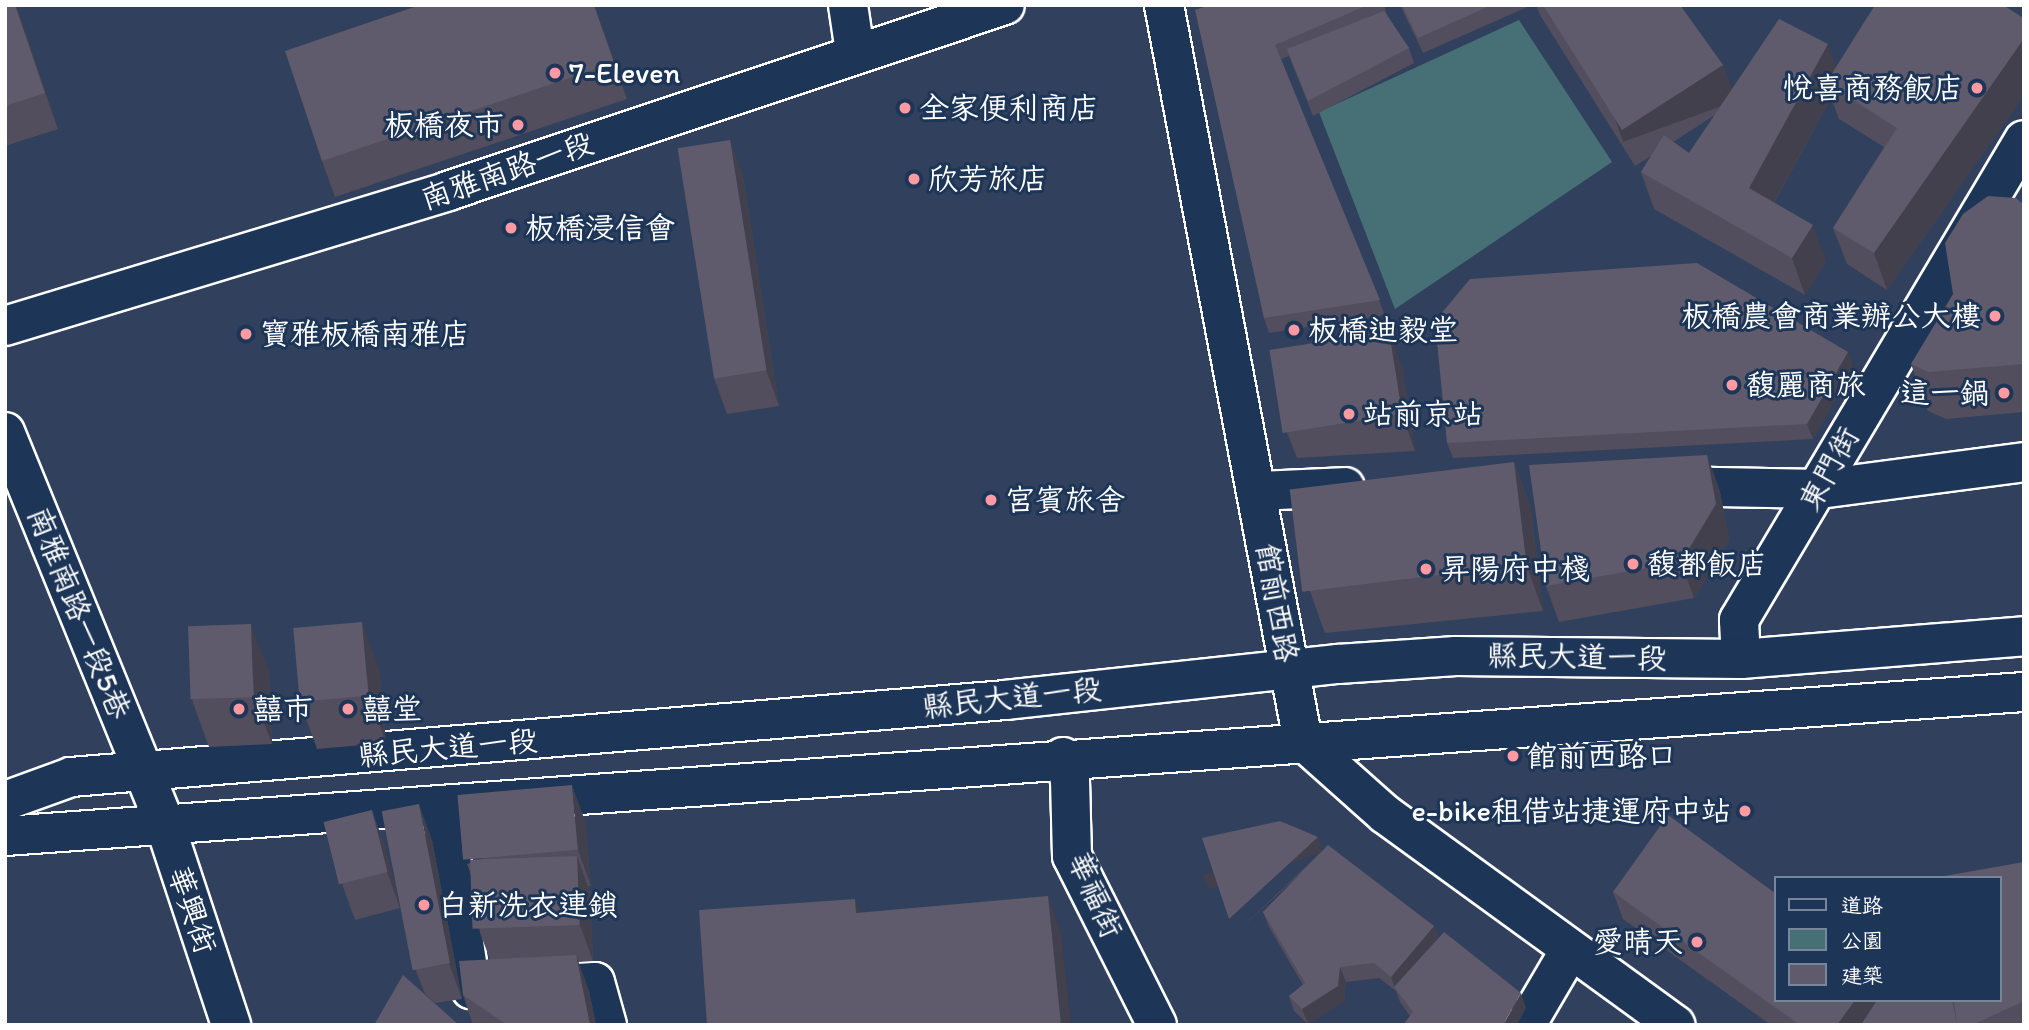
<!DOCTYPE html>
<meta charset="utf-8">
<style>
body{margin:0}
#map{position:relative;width:2029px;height:1030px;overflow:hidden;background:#31405d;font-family:Itim,"LXGW WenKai TC",sans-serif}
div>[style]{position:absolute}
.green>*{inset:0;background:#477076}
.roads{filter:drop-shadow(2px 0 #fff) drop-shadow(-2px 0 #fff) drop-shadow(0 2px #fff) drop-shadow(0 -2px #fff)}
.street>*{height:38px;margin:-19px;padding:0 19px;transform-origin:19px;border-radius:19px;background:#1d3557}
.secondary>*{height:38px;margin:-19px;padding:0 19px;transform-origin:19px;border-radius:19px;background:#1d3557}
.wall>*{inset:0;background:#524e5d}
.shaded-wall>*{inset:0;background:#42404c;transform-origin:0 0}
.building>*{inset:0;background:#5f5b6c;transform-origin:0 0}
.dots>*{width:19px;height:19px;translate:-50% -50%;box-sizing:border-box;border:4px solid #1d3557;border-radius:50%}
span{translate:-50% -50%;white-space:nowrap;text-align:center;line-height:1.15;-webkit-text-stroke:6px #1d3557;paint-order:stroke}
.poi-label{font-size:30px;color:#fff}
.left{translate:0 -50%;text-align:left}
.right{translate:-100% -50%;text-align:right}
.street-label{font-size:30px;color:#fff}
.frame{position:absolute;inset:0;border:7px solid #fff;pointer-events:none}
.legend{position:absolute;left:1774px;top:876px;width:228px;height:126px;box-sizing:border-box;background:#1d3557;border:2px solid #77869a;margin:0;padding:9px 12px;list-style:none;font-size:21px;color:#fff}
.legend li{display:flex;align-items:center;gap:14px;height:35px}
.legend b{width:35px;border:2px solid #77869a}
</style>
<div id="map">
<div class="green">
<i style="clip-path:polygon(1519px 20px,1612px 162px,1395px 309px,1319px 112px)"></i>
</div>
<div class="roads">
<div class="street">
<i style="left:848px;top:5px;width:48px;rotate:81.5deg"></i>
<i style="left:5px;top:432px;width:421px;rotate:67.8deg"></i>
<i style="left:164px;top:822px;width:214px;rotate:71.7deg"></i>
<i style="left:1667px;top:486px;width:153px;rotate:1.1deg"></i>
<i style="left:1820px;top:489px;width:206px;rotate:-7.5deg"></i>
<i style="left:1257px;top:491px;width:88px;rotate:-2.6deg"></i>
<i style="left:1741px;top:659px;width:39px;rotate:-93deg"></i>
<i style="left:1739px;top:620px;width:558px;rotate:-59.3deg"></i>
<i style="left:1063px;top:757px;width:24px;rotate:73deg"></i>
<i style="left:1070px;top:780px;width:76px;rotate:88.5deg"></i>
<i style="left:1072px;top:856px;width:189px;rotate:63.3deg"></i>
<i style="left:435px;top:807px;width:26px;rotate:62deg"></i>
<i style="left:447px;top:830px;width:161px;rotate:81.4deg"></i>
<i style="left:471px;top:989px;width:124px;rotate:-3.2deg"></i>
<i style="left:595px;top:982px;width:45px;rotate:74.4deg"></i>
<i style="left:1526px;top:1025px;width:87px;rotate:-59.6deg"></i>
</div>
<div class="secondary">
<i style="left:1164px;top:5px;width:749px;rotate:79.31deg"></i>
<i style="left:1303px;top:741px;width:110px;rotate:41.7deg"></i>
<i style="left:1385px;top:814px;width:359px;rotate:36deg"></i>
<i style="left:5px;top:326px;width:463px;rotate:-16.9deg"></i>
<i style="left:448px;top:191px;width:587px;rotate:-18.47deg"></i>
<i style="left:5px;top:801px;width:70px;rotate:-20deg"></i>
<i style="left:71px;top:777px;width:937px;rotate:-4.71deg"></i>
<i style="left:1005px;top:700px;width:335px;rotate:-6.2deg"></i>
<i style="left:1338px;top:664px;width:118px;rotate:-3.9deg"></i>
<i style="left:1456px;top:656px;width:285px;rotate:0.6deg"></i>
<i style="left:1741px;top:659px;width:284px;rotate:-4.6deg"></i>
<i style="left:5px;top:836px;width:2024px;rotate:-4.08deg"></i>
</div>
</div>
<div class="wall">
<i style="clip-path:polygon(5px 5px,16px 5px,58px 129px,5px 146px)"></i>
<i style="clip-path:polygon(1210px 5px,1384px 5px,1387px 15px,1409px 48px,1414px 63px,1313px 116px,1289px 56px,1281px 59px,1385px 315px,1269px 333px,1264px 318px)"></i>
<i style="clip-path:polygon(1400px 5px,1532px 5px,1423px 53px)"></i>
<i style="clip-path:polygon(evenodd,1536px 5px,1680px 5px,1723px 65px,1732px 90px,1836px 67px,2022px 17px,2024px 22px,2024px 95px,1887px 290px,1847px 264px,1833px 228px,1884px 147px,1839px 119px,1831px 98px,1774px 203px,1826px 261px,1805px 295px,1654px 209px,1641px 172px,1651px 156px,1635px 166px,1540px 15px,1536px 5px,1715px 115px,1689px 153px,1673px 142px,1715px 115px)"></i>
<i style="clip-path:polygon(457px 7px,604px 31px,627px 99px,335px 197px,322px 161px)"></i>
<i style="clip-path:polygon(730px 140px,743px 176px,779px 406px,727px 414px,714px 378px)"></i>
<i style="clip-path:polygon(2024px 205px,2024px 412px,1946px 419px,1928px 411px,1911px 364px)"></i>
<i style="clip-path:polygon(1402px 367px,1415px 451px,1297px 458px,1283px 422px)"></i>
<i style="clip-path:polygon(1853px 367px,1813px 439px,1453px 458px,1447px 443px)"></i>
<i style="clip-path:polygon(1707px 455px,1720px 492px,1729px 540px,1694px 598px,1559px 622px,1546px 586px)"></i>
<i style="clip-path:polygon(1514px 462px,1531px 509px,1543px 611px,1325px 633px,1308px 586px)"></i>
<i style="clip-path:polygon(379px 669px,386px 743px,317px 749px,300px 702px)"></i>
<i style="clip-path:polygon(269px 671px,272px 744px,209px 747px,192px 700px)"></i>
<i style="clip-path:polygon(585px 821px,591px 886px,588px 886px,590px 892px,593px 961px,578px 962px,589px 991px,596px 1025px,473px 1025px,463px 995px,490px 959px,480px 933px,471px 875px,467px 864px)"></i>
<i style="clip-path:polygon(432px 840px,462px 999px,435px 1003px,425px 994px,415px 968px)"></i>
<i style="clip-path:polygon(385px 846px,400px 908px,355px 920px,342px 884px)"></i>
<i style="clip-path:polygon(1323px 850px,1434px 926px,1438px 938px,1526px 1008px,1410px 1016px,1400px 1002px,1396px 991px,1379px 978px,1346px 982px,1344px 1001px,1308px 1024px,1294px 1011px,1289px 996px,1303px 985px,1269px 927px,1263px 912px,1306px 868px,1235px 934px)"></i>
<i style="clip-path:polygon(2024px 862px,2024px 1025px,1771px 1025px,1623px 919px,1613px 892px,1775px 1000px,1999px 1000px)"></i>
</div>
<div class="shaded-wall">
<i style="clip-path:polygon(15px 5px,16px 5px,58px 129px,45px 93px)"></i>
<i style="clip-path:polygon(594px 5px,604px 31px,627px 99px,614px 63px)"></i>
<i style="clip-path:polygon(2022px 17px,2024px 22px,2024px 95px,1887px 290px,1874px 253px)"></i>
<i style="clip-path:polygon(1828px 44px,1841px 80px,1826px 83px,1831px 98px,1762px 224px,1749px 188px)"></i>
<i style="left:1723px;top:65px;width:38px;height:120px;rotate:70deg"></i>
<i style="clip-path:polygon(730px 140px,743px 176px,779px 406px,766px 370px)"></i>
<i style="clip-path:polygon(1813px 225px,1826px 261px,1805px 295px,1792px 258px)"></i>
<i style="clip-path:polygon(1389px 331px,1402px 367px,1415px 451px,1402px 414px)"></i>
<i style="clip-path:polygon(1848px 352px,1853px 367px,1813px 439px,1807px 424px)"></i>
<i style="clip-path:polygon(1707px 455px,1720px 492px,1729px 540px,1694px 598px,1681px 562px)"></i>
<i style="clip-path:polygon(1514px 462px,1531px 509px,1543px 611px,1526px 564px)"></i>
<i style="clip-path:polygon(362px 622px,379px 669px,386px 743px,369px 696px)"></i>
<i style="clip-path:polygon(251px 624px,269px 671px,272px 744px,254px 697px)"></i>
<i style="clip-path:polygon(572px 785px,585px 821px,591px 886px,578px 850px)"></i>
<i style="clip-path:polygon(419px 804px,432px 840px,462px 999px,449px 963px)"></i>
<i style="clip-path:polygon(372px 810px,385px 846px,400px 908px,387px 872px)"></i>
<i style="left:1318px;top:837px;width:16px;height:121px;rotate:72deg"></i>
<i style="clip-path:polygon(577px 856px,590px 892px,593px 961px,580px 925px)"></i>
<i style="clip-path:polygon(1048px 896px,1061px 933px,1071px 1025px,1061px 1025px)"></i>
<i style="clip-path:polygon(855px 899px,868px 935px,856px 913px)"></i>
<i style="clip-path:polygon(1434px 926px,1439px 941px,1395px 988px,1391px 977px)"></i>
<i style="clip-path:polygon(576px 955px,589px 991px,596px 1025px,590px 1025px)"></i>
<i style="clip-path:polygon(1340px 967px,1346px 982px,1344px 1001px,1308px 1024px,1302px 1009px)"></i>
<i style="clip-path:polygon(1521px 993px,1526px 1008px,1517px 1025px,1503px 1025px)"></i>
<i style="clip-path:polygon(1855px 1000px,1884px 1000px,1867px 1025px,1837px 1025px)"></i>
</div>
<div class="building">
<i style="clip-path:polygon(5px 5px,15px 5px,45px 93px,5px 106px)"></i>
<i style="clip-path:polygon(420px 5px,457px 5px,457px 7px,462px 5px,557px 5px,558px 6px,561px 5px,594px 5px,614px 63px,322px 161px,285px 51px)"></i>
<i style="clip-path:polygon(1210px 5px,1368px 5px,1275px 45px,1380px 300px,1264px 318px,1195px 10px)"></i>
<i style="clip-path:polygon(1402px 5px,1492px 5px,1418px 38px)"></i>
<i style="clip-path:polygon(1543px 5px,1680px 5px,1723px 65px,1622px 130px)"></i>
<i style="clip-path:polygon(1875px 5px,2003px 5px,2022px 17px,2023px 40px,1874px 253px,1833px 228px,1897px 128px,1826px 83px)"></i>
<i style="clip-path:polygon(1384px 11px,1409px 48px,1308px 101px,1287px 49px)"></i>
<i style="clip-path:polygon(1779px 19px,1828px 44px,1749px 188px,1813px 225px,1792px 258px,1641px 172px,1664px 135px,1689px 153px)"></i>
<i style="left:730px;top:140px;width:233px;height:53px;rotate:81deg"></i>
<i style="clip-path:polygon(1988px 196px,2016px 198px,2024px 205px,2024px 364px,1928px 372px,1911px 364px,1953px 294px,1945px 243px,1963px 214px)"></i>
<i style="clip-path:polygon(1697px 263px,1848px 352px,1807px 424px,1447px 443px,1435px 321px,1470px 279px)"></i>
<i style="left:1389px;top:331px;width:84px;height:121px;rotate:81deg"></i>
<i style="clip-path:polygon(1707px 455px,1716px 504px,1681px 562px,1546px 586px,1529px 465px)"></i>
<i style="left:1514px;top:462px;width:103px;height:226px;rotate:83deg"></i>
<i style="left:362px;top:622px;width:74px;height:69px;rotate:85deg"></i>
<i style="left:251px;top:624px;width:73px;height:63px;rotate:88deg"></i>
<i style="left:572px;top:785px;width:65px;height:115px;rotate:85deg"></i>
<i style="left:419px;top:804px;width:162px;height:38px;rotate:79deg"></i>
<i style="left:372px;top:810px;width:64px;height:50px;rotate:76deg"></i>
<i style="clip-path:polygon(1668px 815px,1775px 893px,1775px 1000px,1855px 1000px,1837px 1025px,1800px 1025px,1613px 892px)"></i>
<i style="clip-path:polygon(1280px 821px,1318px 837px,1229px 919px,1202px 838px)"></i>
<i style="clip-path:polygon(1328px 845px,1434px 926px,1391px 977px,1374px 963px,1340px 967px,1338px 986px,1302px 1009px,1289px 996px,1305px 983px,1263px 912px)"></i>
<i style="left:577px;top:856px;width:69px;height:107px;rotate:88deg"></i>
<i style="clip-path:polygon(2024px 862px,2024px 1001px,1972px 1025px,1957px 1025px,1954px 1000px,1999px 1000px,1999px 878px,1939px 878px,1939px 877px)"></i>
<i style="clip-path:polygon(1048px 896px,1061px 1025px,707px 1025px,699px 910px,855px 899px,856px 913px)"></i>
<i style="clip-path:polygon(1444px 932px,1521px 993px,1503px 1025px,1403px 1025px,1413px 1012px,1394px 987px)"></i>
<i style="clip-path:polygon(576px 955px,590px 1025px,507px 1025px,463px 995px,459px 961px)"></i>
<i style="clip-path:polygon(403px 975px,459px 1025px,374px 1025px)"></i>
<i style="clip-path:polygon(1877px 1000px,1952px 1000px,1957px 1025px,1861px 1025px)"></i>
</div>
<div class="dots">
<i style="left:555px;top:73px;background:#ff9aa2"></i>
<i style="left:1977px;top:88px;background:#ff9aa2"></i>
<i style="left:905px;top:108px;background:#ff9aa2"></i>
<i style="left:518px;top:125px;background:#ff9aa2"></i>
<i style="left:914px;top:179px;background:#ff9aa2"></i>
<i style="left:511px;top:228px;background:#ff9aa2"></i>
<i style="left:1995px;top:316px;background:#ff9aa2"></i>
<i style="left:1294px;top:330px;background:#ff9aa2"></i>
<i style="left:246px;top:334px;background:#ff9aa2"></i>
<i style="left:1732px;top:385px;background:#ff9aa2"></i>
<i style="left:2004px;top:393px;background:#ff9aa2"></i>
<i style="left:1349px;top:414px;background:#ff9aa2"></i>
<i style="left:991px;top:500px;background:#ff9aa2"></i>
<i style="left:1633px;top:564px;background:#ff9aa2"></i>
<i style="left:1426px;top:569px;background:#ff9aa2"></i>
<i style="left:239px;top:709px;background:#ff9aa2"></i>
<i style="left:348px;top:709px;background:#ff9aa2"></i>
<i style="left:1513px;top:756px;background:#ff9aa2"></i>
<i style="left:1745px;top:811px;background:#ff9aa2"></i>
<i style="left:424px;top:905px;background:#ff9aa2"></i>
<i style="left:1697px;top:942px;background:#ff9aa2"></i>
</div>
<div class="poi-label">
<span class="left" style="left:569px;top:73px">7-Eleven</span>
<span class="right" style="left:1963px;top:88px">悅喜商務飯店</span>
<span class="left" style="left:919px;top:108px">全家便利商店</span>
<span class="right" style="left:504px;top:125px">板橋夜市</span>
<span class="left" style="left:928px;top:179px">欣芳旅店</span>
<span class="left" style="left:525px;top:228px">板橋浸信會</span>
<span class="right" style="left:1981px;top:316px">板橋農會商業辦公大樓</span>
<span class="left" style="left:1308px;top:330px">板橋迪毅堂</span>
<span class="left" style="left:260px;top:334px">寶雅板橋南雅店</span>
<span class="left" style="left:1746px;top:385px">馥麗商旅</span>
<span class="right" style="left:1990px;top:393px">這一鍋</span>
<span class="left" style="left:1363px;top:414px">站前京站</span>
<span class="left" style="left:1005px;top:500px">宮賓旅舍</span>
<span class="left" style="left:1647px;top:564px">馥都飯店</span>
<span class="left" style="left:1440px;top:569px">昇陽府中棧</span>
<span class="left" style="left:253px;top:709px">囍市</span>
<span class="left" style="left:362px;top:709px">囍堂</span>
<span class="left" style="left:1527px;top:756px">館前西路口</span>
<span class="right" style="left:1731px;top:811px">e-bike租借站捷運府中站</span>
<span class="left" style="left:438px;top:905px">白新洗衣連鎖</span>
<span class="right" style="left:1683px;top:942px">愛晴天</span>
</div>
<div class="street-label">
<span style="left:507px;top:171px;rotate:-19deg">南雅南路一段</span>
<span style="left:1829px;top:469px;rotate:-61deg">東門街</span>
<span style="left:1277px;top:603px;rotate:80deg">館前西路</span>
<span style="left:79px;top:613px;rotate:68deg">南雅南路一段5巷</span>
<span style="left:1577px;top:657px;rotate:1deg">縣民大道一段</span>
<span style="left:1012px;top:698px;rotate:-6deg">縣民大道一段</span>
<span style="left:448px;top:748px;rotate:-5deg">縣民大道一段</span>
<span style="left:1095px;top:895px;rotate:66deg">華福街</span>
<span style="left:192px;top:910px;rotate:71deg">華興街</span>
</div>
<div class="frame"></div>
<ul class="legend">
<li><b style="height:9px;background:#1d3557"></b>道路</li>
<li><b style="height:19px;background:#477076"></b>公園</li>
<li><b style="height:19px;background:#5f5b6c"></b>建築</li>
</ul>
</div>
